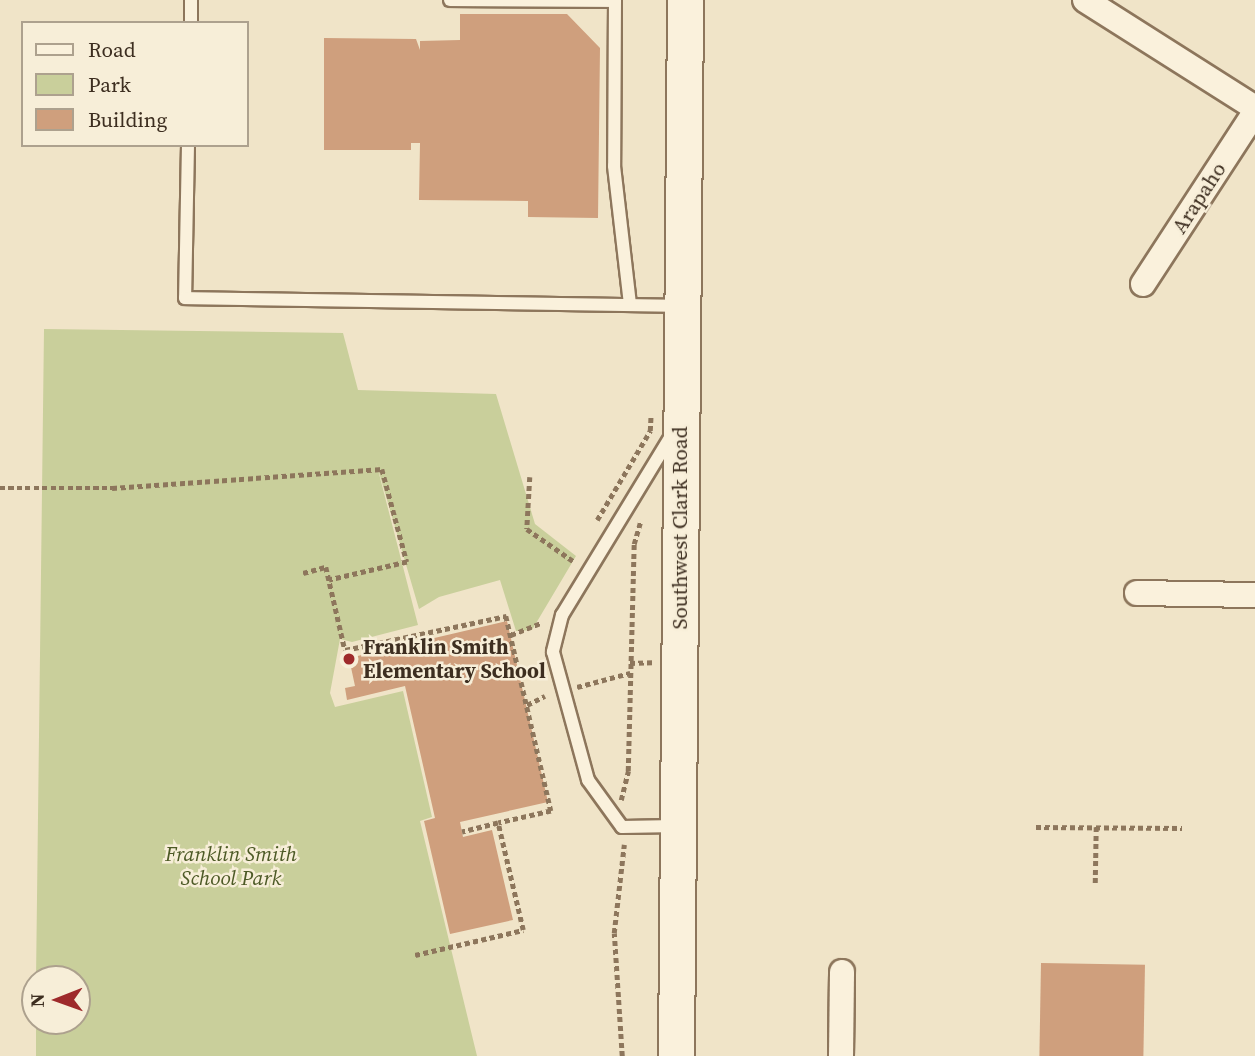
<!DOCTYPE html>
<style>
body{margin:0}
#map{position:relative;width:1255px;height:1056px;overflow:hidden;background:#f0e4c8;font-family:"Source Serif 4",serif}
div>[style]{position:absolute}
.green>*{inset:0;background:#c9cf9b}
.building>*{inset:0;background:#cf9f7d;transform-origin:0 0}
.path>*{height:4.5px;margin-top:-2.25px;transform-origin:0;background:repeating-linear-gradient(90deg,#8d765c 0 5px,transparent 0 8.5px)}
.roads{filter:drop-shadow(2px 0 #8d765c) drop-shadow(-2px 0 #8d765c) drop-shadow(0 2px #8d765c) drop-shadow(0 -2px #8d765c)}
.lane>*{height:12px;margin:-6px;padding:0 6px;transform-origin:6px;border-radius:6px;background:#faf1dc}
.street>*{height:24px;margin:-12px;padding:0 12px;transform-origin:12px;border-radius:12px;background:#faf1dc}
.secondary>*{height:35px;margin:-17.5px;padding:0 17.5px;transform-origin:17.5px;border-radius:17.5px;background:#faf1dc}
.dots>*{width:19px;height:19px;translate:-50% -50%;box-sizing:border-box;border:4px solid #f7eed8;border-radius:50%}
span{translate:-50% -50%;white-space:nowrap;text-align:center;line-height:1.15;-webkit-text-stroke:5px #f7eed8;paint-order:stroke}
.street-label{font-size:21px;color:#3d2e20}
.poi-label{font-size:21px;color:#3d2e20;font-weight:700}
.left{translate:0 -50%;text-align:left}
.park-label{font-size:21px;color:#4d5a26;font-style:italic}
.legend{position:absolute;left:21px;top:21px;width:228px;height:126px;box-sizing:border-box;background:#f7eed8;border:2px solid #ada18e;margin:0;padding:9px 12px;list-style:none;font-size:21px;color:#3d2e20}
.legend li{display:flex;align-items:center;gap:14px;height:35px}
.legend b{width:35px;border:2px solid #ada18e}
.north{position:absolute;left:21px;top:965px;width:70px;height:70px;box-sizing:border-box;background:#f7eed8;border:2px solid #ada18e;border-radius:50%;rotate:269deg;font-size:19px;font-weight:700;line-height:28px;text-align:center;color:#3d2e20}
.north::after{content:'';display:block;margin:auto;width:24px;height:32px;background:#9e2a2b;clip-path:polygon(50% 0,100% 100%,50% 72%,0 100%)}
</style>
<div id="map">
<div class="green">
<i style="clip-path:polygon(44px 329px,343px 333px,358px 390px,496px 394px,535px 524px,576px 556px,532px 630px,516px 631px,500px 580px,439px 597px,419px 609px,376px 462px,418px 625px,352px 642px,340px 639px,330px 693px,335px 707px,403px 691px,432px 817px,420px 821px,477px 1056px,36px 1056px,36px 1021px,77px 1021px,77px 979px,36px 979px)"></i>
</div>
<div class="building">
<i style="clip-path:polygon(460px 14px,567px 14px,600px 48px,598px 218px,528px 217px,528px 201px,419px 200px,420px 143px,411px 143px,411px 150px,324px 150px,324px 38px,416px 39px,420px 50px,420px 41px,460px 40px)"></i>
<i style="clip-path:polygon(507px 621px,548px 802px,460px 822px,463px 837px,492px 830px,513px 920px,450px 934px,424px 821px,435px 818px,405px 686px,347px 700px,345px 688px,355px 686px,349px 658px)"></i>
<i style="left:1041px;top:963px;width:104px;height:93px;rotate:1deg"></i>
</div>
<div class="path">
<i style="left:530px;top:477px;width:52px;rotate:93.3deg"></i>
<i style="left:527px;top:529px;width:56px;rotate:34.8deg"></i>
<i style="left:0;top:488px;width:112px"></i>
<i style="left:112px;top:488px;width:271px;rotate:-4deg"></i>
<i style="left:382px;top:469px;width:96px;rotate:75deg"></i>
<i style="left:407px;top:562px;width:80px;rotate:167deg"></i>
<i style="left:597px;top:520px;width:104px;rotate:-59.2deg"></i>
<i style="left:650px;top:431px;width:17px;rotate:-87deg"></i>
<i style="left:303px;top:573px;width:24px;rotate:-15deg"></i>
<i style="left:326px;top:567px;width:85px;rotate:77.1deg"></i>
<i style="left:345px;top:650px;width:165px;rotate:-11.9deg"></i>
<i style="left:506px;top:616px;width:200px;rotate:77deg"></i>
<i style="left:551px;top:811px;width:54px;rotate:167.2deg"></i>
<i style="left:511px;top:635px;width:32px;rotate:-22deg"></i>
<i style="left:630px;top:663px;width:23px;rotate:-2deg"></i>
<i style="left:577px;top:687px;width:55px;rotate:-14.8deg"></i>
<i style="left:527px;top:705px;width:20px;rotate:-27deg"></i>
<i style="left:621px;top:800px;width:30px;rotate:-76deg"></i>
<i style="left:628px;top:771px;width:227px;rotate:-88.5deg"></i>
<i style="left:634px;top:544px;width:25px;rotate:-74deg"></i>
<i style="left:1036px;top:827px;width:146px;rotate:0.4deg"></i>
<i style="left:1095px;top:883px;width:56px;rotate:-89deg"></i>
<i style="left:415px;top:955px;width:111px;rotate:-13deg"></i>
<i style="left:523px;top:930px;width:110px;rotate:-103.2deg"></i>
<i style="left:498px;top:823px;width:37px;rotate:166deg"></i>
<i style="left:622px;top:1056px;width:123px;rotate:-93.7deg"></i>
<i style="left:614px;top:933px;width:89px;rotate:-83.5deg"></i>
</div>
<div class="roads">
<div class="lane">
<i style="left:450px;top:0;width:165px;rotate:0.3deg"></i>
<i style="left:615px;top:0;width:166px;rotate:90.3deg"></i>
<i style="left:614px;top:166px;width:140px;rotate:83.4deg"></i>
<i style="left:191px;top:23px;width:23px;rotate:-90deg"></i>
<i style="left:188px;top:145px;width:153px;rotate:91.1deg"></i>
<i style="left:185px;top:298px;width:496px;rotate:0.9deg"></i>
<i style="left:671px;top:436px;width:210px;rotate:121.3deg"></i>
<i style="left:562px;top:615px;width:38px;rotate:104deg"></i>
<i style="left:553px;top:652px;width:133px;rotate:74.7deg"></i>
<i style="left:588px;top:780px;width:58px;rotate:54.1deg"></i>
<i style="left:622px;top:827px;width:54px;rotate:-1.1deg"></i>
</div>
<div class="street">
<i style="left:1085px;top:0;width:201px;rotate:32.4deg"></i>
<i style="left:1143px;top:284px;width:205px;rotate:-56.9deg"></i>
<i style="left:1137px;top:593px;width:118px;rotate:1deg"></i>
<i style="left:841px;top:1056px;width:84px;rotate:-89.3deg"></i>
</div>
<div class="secondary">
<i style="left:676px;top:1056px;width:1056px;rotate:-89.51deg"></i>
</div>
</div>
<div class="dots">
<i style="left:349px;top:659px;background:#9e2a2b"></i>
</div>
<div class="street-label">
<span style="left:1199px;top:198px;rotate:-57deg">Arapaho</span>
<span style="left:680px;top:528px;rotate:-90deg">Southwest Clark Road</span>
</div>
<div class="poi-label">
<span class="left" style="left:363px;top:659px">Franklin Smith<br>Elementary School</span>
</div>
<div class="park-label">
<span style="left:231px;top:866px">Franklin Smith<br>School Park</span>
</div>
<ul class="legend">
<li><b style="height:9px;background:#faf1dc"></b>Road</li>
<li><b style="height:19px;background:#c9cf9b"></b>Park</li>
<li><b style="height:19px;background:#cf9f7d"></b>Building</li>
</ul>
<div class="north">N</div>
</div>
